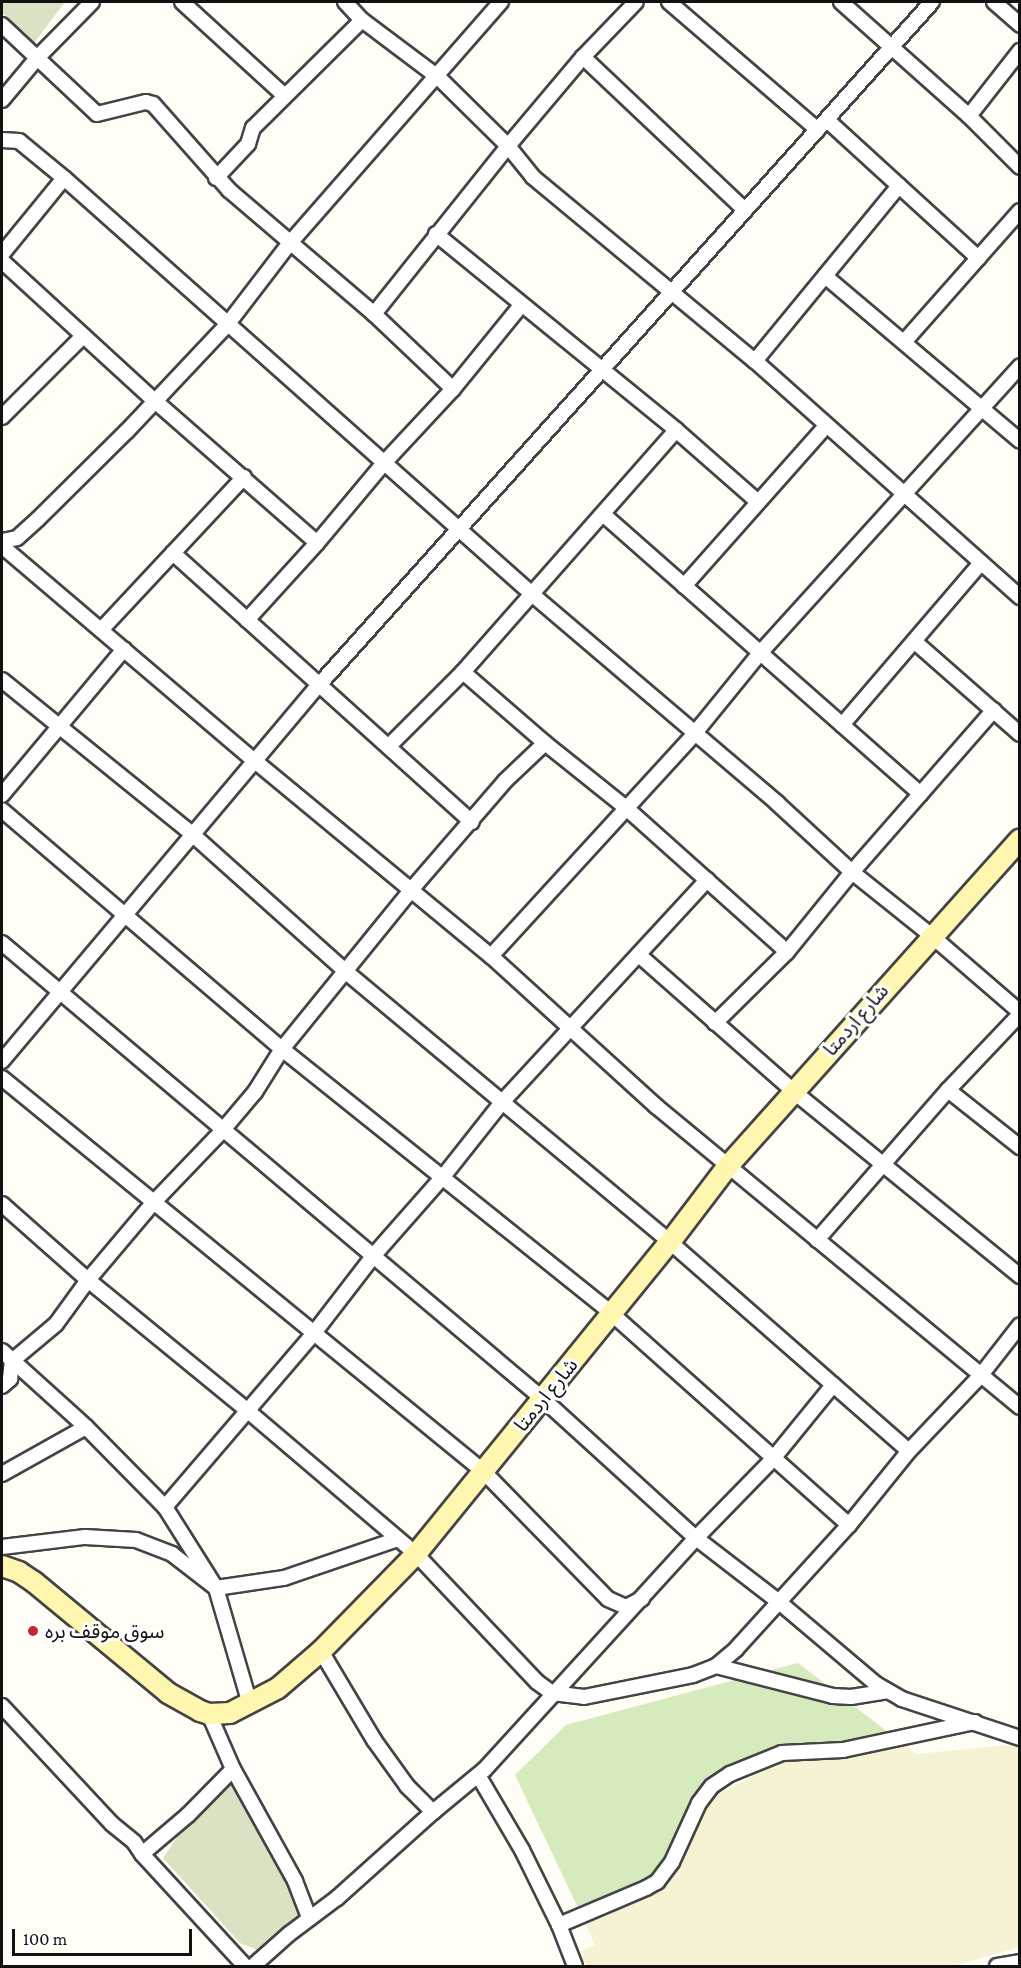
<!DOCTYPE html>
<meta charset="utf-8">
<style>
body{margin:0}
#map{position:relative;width:1021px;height:1968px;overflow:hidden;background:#fffdf5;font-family:"Crimson Pro","Noto Sans Arabic",serif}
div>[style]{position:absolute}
.farmland>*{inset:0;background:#f6f3d4}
.green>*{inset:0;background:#d5ebbd}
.cemetery>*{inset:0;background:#d9e3c4}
.roads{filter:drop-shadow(2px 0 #444) drop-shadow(-2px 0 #444) drop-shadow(0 2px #444) drop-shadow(0 -2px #444)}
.minor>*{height:14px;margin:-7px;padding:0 7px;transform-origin:7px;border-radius:7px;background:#fff}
.secondary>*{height:20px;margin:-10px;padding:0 10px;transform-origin:10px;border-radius:10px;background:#fff6b0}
.dots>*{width:16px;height:16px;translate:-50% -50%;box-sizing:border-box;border:3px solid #fff;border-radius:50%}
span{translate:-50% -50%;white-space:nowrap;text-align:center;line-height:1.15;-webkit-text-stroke:6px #fff;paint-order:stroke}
.street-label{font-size:20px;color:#111}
.poi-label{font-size:20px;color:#111}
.left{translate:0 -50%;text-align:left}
.frame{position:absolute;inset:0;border:3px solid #111;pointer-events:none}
.scale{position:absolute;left:12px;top:1929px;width:180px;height:27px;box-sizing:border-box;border:3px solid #111;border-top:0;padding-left:8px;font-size:18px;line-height:21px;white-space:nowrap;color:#111;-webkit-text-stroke:4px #fff;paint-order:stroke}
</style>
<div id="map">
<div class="farmland">
<i style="clip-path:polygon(900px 1742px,916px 1754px,1019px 1744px,1019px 1947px,954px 1966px,586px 1966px,580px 1952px,595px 1945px,586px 1924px,665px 1884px,672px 1877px,701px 1810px,712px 1797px,782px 1762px)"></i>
</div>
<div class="green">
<i style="clip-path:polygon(798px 1663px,893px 1736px,832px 1747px,720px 1774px,667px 1860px,653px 1878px,580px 1912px,515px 1775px,566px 1725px)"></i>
</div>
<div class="cemetery">
<i style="clip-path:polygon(2px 2px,65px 2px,34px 43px,2px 13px)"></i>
<i style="clip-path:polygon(231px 1779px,268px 1835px,293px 1896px,298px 1916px,295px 1923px,257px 1950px,240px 1943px,163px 1858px,194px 1813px)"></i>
</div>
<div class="roads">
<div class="minor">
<i style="left:182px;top:2px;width:138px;rotate:42.4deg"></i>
<i style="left:345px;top:2px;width:25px;rotate:47deg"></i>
<i style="left:362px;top:20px;width:95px;rotate:36.9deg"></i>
<i style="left:438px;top:77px;width:98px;rotate:44.6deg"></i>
<i style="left:508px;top:146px;width:40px;rotate:51deg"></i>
<i style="left:533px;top:177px;width:288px;rotate:39.7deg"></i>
<i style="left:755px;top:361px;width:355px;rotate:41.7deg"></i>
<i style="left:669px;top:2px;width:196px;rotate:40.7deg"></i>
<i style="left:841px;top:2px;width:171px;rotate:41.7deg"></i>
<i style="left:969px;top:116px;width:72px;rotate:45deg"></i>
<i style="left:994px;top:2px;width:35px;rotate:41deg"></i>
<i style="left:2px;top:25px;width:130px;rotate:43.1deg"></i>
<i style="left:97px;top:114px;width:50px;rotate:-13.8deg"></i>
<i style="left:146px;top:102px;width:7px;rotate:16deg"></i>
<i style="left:153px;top:104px;width:115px;rotate:48.5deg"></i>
<i style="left:229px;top:190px;width:191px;rotate:40.5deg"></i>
<i style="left:374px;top:314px;width:109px;rotate:43.5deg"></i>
<i style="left:583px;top:57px;width:223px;rotate:43.4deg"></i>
<i style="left:2px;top:100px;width:56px;rotate:-50.1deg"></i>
<i style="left:38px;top:57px;width:77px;rotate:-45.5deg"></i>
<i style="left:969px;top:116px;width:83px;rotate:-51.9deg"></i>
<i style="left:827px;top:120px;width:205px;rotate:42.4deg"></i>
<i style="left:2px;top:140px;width:17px;rotate:3deg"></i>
<i style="left:19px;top:141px;width:58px;rotate:39.4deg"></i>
<i style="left:64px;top:178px;width:628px;rotate:41.64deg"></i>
<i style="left:533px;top:595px;width:321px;rotate:40.4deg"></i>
<i style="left:777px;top:803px;width:102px;rotate:42.6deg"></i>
<i style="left:852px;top:872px;width:104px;rotate:38.7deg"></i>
<i style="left:933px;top:937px;width:115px;rotate:40.8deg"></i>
<i style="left:216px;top:178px;width:47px;rotate:-46.7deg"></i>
<i style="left:248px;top:144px;width:17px;rotate:-73deg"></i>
<i style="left:253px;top:128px;width:153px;rotate:-44.7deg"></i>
<i style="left:436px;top:234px;width:310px;rotate:39.2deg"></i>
<i style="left:676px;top:430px;width:109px;rotate:41.3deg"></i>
<i style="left:2px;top:254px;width:98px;rotate:-50.8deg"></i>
<i style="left:2px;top:261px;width:207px;rotate:42.5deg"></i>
<i style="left:155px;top:401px;width:215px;rotate:41.2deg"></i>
<i style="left:825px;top:276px;width:255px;rotate:40.2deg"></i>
<i style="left:374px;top:314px;width:215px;rotate:-51.4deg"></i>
<i style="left:508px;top:146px;width:116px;rotate:-49.9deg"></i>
<i style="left:583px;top:57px;width:76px;rotate:-46.1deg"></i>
<i style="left:904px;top:342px;width:175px;rotate:-48.5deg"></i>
<i style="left:755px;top:361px;width:227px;rotate:-50.6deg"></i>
<i style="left:2px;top:417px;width:115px;rotate:-45deg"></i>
<i style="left:604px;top:515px;width:422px;rotate:41.4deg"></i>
<i style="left:2px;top:541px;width:15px;rotate:-11deg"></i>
<i style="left:17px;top:538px;width:28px;rotate:-42deg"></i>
<i style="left:38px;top:519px;width:125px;rotate:-44.7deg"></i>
<i style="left:127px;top:431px;width:146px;rotate:-46.7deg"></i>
<i style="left:227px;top:325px;width:102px;rotate:-52.6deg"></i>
<i style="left:289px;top:244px;width:322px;rotate:-48.8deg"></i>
<i style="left:2px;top:546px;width:332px;rotate:40.4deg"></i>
<i style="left:255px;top:761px;width:306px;rotate:39.6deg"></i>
<i style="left:491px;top:956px;width:223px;rotate:42.3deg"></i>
<i style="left:656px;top:1106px;width:472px;rotate:39.6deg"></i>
<i style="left:173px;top:553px;width:104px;rotate:-46.9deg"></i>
<i style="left:684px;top:586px;width:214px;rotate:-48.4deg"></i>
<i style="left:247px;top:620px;width:104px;rotate:-47.7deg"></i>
<i style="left:317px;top:543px;width:103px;rotate:-50.1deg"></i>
<i style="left:383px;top:464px;width:103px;rotate:-47deg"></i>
<i style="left:453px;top:389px;width:109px;rotate:-50.9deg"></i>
<i style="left:101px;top:630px;width:105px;rotate:-46.9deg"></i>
<i style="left:173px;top:553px;width:402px;rotate:42deg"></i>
<i style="left:914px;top:641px;width:141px;rotate:41.3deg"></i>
<i style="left:463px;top:672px;width:108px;rotate:40.9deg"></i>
<i style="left:545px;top:743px;width:102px;rotate:38.7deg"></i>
<i style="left:625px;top:807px;width:217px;rotate:41.8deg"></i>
<i style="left:2px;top:680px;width:245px;rotate:39deg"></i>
<i style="left:192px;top:834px;width:205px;rotate:41.8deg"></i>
<i style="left:345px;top:971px;width:423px;rotate:39.8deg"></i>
<i style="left:670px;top:1242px;width:317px;rotate:41.2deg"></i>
<i style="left:842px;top:725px;width:213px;rotate:-49.4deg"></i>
<i style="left:389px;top:746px;width:105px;rotate:-45deg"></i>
<i style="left:463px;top:672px;width:322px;rotate:-48.6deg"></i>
<i style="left:2px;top:795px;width:190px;rotate:-50.1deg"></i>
<i style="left:2px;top:810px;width:368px;rotate:40.5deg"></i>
<i style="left:282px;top:1049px;width:422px;rotate:38.7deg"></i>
<i style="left:611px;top:1313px;width:319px;rotate:41.7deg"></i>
<i style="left:2px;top:943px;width:708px;rotate:40.13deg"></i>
<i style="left:543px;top:1399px;width:207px;rotate:42.3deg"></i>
<i style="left:696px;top:1538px;width:105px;rotate:37.6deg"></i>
<i style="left:779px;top:1602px;width:127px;rotate:40.2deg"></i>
<i style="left:876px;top:1684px;width:30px;rotate:30deg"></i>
<i style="left:902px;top:1699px;width:124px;rotate:18.3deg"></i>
<i style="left:639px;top:955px;width:205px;rotate:41.4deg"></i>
<i style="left:793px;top:1091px;width:293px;rotate:39.2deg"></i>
<i style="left:491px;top:956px;width:302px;rotate:-47.5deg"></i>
<i style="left:695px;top:733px;width:103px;rotate:-50.9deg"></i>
<i style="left:760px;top:653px;width:387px;rotate:-47.8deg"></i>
<i style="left:715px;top:1023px;width:101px;rotate:-44.6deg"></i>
<i style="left:787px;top:952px;width:103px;rotate:-50.9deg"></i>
<i style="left:852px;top:872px;width:215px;rotate:-48.8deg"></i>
<i style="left:2px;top:1061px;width:490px;rotate:-49.9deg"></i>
<i style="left:318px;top:686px;width:919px;rotate:-48.09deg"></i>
<i style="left:2px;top:1078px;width:623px;rotate:39.26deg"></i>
<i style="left:484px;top:1472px;width:177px;rotate:45.7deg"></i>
<i style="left:608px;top:1599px;width:20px;rotate:24deg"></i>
<i style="left:626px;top:1607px;width:18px;rotate:-27deg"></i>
<i style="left:948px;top:1090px;width:92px;rotate:38.4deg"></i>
<i style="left:2px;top:1204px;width:115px;rotate:41.5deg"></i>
<i style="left:88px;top:1280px;width:207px;rotate:39.3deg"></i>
<i style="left:248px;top:1411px;width:221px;rotate:40.4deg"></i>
<i style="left:416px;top:1554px;width:176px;rotate:46.6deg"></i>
<i style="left:537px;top:1682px;width:19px;rotate:36deg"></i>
<i style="left:552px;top:1693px;width:32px;rotate:7deg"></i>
<i style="left:584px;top:1697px;width:111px;rotate:-11.4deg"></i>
<i style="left:693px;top:1675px;width:25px;rotate:-21deg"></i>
<i style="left:716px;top:1666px;width:26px;rotate:-40deg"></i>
<i style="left:736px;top:1649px;width:168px;rotate:-47.7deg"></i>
<i style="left:849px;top:1525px;width:95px;rotate:-51deg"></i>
<i style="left:909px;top:1451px;width:105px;rotate:-46.5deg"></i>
<i style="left:981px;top:1375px;width:63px;rotate:-52deg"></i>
<i style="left:817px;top:1240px;width:199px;rotate:-48.9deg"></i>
<i style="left:948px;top:1090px;width:105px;rotate:-46.5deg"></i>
<i style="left:2px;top:1351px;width:113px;rotate:42.1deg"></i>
<i style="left:86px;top:1427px;width:112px;rotate:45.4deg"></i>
<i style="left:165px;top:1507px;width:96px;rotate:57.8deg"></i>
<i style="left:216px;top:1588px;width:121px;rotate:73.7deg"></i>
<i style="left:2px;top:1386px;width:11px;rotate:-41deg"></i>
<i style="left:10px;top:1379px;width:18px;rotate:-84deg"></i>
<i style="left:12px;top:1361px;width:57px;rotate:-40.1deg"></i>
<i style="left:56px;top:1324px;width:54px;rotate:-54deg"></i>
<i style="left:88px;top:1280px;width:102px;rotate:-49.8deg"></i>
<i style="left:154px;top:1202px;width:98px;rotate:-46.2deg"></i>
<i style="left:222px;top:1131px;width:51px;rotate:-49.8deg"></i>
<i style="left:255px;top:1092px;width:51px;rotate:-57.9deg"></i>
<i style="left:282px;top:1049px;width:205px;rotate:-50.9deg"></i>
<i style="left:411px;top:890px;width:144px;rotate:-49.2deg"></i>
<i style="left:505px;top:781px;width:55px;rotate:-43.5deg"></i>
<i style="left:2px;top:1474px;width:96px;rotate:-29.2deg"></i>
<i style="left:165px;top:1507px;width:229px;rotate:-49.4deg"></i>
<i style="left:314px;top:1333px;width:98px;rotate:-52.4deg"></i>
<i style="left:374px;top:1255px;width:103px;rotate:-48.6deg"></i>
<i style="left:442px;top:1178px;width:98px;rotate:-51.6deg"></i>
<i style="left:503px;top:1101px;width:301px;rotate:-47.3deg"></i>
<i style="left:2px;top:1547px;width:84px;rotate:-6.9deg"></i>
<i style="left:85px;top:1537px;width:51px;rotate:3.4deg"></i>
<i style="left:136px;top:1540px;width:39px;rotate:21deg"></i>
<i style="left:172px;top:1554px;width:56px;rotate:37.7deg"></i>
<i style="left:216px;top:1588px;width:69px;rotate:-8.4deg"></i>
<i style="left:284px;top:1578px;width:120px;rotate:-18.9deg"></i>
<i style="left:321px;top:1651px;width:104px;rotate:59.2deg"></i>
<i style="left:374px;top:1740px;width:57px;rotate:54.3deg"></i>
<i style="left:407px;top:1786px;width:37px;rotate:45deg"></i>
<i style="left:433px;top:1812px;width:67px;rotate:-39.6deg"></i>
<i style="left:485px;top:1769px;width:313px;rotate:-47.6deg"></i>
<i style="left:696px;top:1538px;width:109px;rotate:-45.7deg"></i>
<i style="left:772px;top:1460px;width:97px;rotate:-50.9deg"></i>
<i style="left:716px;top:1666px;width:121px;rotate:14.4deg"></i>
<i style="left:833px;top:1696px;width:18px;rotate:3deg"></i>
<i style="left:851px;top:1697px;width:36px;rotate:-9deg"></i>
<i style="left:2px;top:1706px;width:161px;rotate:47deg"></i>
<i style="left:112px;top:1824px;width:28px;rotate:39deg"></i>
<i style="left:134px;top:1842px;width:14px;rotate:56deg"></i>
<i style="left:142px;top:1854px;width:152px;rotate:47.4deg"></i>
<i style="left:233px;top:1769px;width:128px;rotate:61deg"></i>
<i style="left:295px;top:1881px;width:40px;rotate:69deg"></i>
<i style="left:478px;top:1775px;width:87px;rotate:59.6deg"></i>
<i style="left:522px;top:1850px;width:84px;rotate:63.7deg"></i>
<i style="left:559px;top:1925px;width:44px;rotate:68.7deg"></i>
<i style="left:142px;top:1854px;width:60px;rotate:-40.3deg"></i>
<i style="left:188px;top:1815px;width:64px;rotate:-45.6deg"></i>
<i style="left:233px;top:1769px;width:60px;rotate:-113.6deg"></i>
<i style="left:559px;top:1925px;width:95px;rotate:-23deg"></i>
<i style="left:646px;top:1888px;width:13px;rotate:-29deg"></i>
<i style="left:657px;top:1882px;width:25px;rotate:-53deg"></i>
<i style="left:672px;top:1862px;width:65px;rotate:-65.4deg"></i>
<i style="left:699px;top:1803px;width:21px;rotate:-53deg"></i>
<i style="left:712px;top:1786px;width:22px;rotate:-34deg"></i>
<i style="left:730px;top:1774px;width:56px;rotate:-22deg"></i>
<i style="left:782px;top:1753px;width:61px;rotate:-2.8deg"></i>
<i style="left:843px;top:1750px;width:135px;rotate:-12deg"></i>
<i style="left:253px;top:1966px;width:48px;rotate:-41.6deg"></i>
<i style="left:289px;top:1934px;width:60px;rotate:-36.9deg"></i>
<i style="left:337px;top:1898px;width:129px;rotate:-41.9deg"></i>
<i style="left:997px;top:1966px;width:23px;rotate:-10deg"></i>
</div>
<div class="secondary">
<i style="left:2px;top:1566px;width:18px;rotate:19deg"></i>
<i style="left:19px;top:1572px;width:18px;rotate:34deg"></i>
<i style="left:34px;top:1582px;width:174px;rotate:39.6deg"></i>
<i style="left:168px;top:1693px;width:37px;rotate:29deg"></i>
<i style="left:200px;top:1711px;width:9px;rotate:18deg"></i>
<i style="left:209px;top:1714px;width:21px;rotate:-3deg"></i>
<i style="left:230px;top:1713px;width:54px;rotate:-27.5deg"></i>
<i style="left:278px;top:1688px;width:57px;rotate:-40.7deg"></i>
<i style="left:321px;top:1651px;width:136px;rotate:-45.6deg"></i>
<i style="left:416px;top:1554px;width:402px;rotate:-50.9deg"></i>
<i style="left:670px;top:1242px;width:96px;rotate:-52.7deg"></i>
<i style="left:728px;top:1166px;width:438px;rotate:-48.2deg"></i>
</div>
</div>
<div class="dots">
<i style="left:33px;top:1631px;background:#c4262e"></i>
</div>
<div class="street-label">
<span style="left:856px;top:1020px;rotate:-49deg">شارع اردمتا</span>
<span style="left:546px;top:1395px;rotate:-51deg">شارع اردمتا</span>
</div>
<div class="poi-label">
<span class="left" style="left:45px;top:1631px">سوق موقف بره</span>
</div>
<div class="frame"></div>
<div class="scale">100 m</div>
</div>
